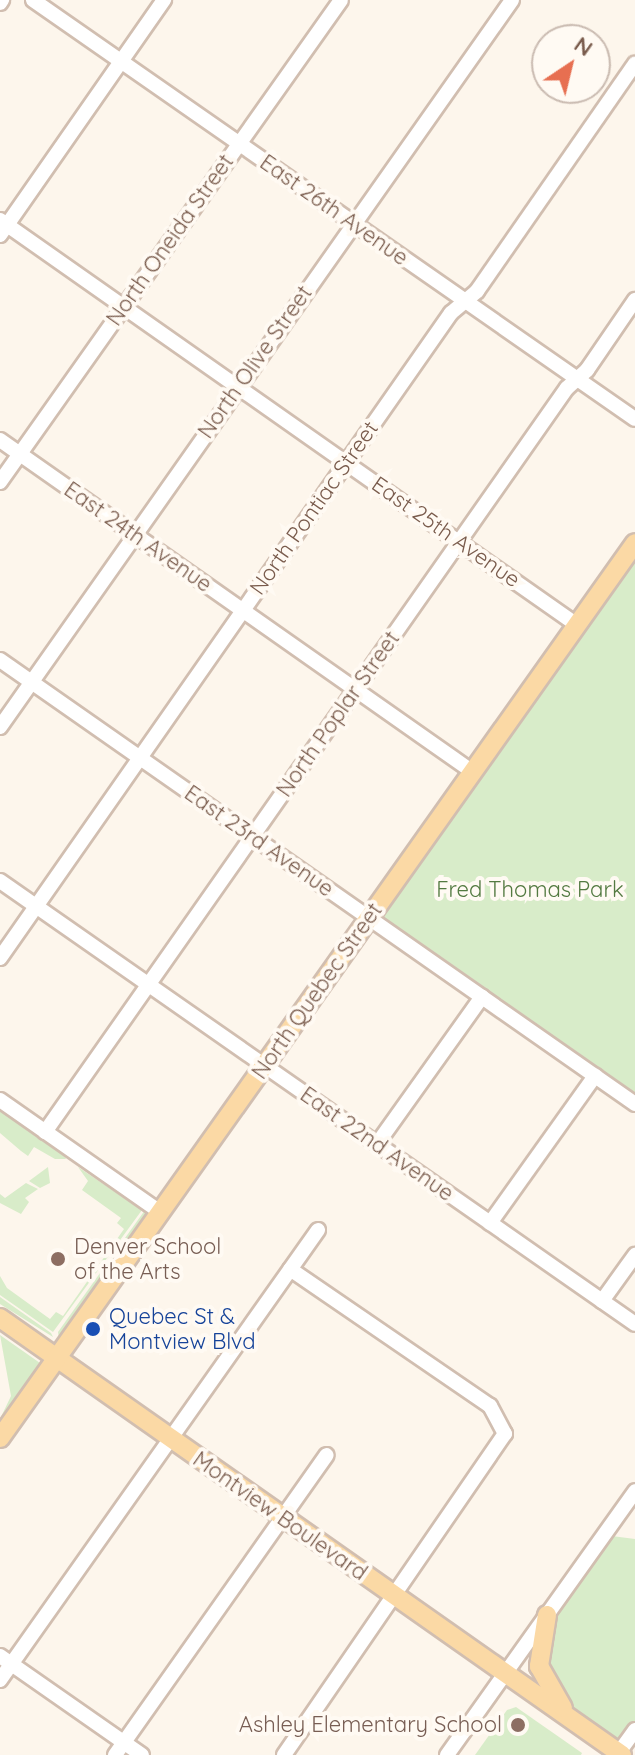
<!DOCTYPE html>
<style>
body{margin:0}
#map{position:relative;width:635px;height:1755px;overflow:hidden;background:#fdf6ec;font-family:Quicksand,sans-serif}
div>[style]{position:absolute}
.green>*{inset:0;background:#d8ecc9}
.roads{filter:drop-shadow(2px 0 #d1beb0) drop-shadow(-2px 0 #d1beb0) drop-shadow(0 2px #d1beb0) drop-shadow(0 -2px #d1beb0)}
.minor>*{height:14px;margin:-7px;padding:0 7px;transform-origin:7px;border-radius:7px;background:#fff}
.major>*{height:18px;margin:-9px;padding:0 9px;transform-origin:9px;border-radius:9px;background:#fbd9a5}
.dots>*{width:22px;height:22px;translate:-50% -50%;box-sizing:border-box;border:4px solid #fffaf3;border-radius:50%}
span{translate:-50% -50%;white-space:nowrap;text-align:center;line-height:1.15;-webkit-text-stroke:8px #fffaf3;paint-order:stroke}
.street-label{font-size:22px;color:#7a5c4d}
.park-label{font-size:22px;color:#537a41}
.education-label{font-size:22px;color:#785e54}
.left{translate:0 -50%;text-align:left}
.right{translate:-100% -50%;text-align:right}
.transit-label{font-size:22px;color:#164399}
.north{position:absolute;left:531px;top:24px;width:80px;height:80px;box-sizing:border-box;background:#fffaf3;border:2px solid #cabbb1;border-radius:50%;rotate:35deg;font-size:22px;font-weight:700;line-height:32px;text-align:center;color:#7a5c4d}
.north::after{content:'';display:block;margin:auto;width:28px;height:36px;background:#e76f51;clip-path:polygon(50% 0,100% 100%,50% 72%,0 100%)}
</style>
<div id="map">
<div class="green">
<i style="clip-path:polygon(635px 561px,635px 1093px,383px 917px)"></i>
<i style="clip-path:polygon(0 1111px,64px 1155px,66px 1159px,55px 1159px,34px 1147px,28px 1156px,21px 1151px,0 1133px)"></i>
<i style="clip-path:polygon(48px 1167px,50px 1183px,40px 1188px,29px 1181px)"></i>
<i style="clip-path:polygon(78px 1167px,142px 1210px,53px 1332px,0 1295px,0 1276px,7px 1288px,50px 1319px,56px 1312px,63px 1316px,124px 1229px,117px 1223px,121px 1218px,82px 1190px,88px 1181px)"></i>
<i style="clip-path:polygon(26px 1183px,38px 1189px,25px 1198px,29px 1202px,21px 1214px,0 1203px,0 1194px,5px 1198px)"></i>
<i style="clip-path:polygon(145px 1210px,147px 1214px,59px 1340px,58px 1332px)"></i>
<i style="clip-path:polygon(0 1297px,51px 1333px,53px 1337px,0 1304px)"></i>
<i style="clip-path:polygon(0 1335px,40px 1363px,0 1419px,11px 1396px)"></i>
<i style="clip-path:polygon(604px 1535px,635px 1539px,635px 1730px,618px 1753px,549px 1691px,541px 1633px)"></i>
<i style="clip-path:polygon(516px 1707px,582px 1753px,581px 1755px,475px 1755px,507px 1710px)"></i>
</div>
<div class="roads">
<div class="minor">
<i style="left:33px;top:0;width:733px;rotate:34.84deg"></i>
<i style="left:0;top:3px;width:4px;rotate:-56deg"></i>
<i style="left:0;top:220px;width:705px;rotate:35.07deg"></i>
<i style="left:0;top:235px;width:287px;rotate:-55.1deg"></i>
<i style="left:0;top:440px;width:578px;rotate:35.07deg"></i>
<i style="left:0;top:482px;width:590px;rotate:-54.72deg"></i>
<i style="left:0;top:660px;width:775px;rotate:34.96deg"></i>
<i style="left:0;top:727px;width:889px;rotate:-54.84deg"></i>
<i style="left:0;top:881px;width:774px;rotate:34.9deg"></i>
<i style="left:0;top:958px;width:787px;rotate:-55.04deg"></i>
<i style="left:451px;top:313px;width:34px;rotate:-40deg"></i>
<i style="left:477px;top:291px;width:277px;rotate:-55.2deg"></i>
<i style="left:0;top:1100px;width:195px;rotate:35deg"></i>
<i style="left:45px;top:1132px;width:909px;rotate:-54.95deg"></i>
<i style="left:567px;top:388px;width:27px;rotate:-42deg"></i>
<i style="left:587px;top:370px;width:85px;rotate:-55.6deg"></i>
<i style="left:377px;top:1144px;width:181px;rotate:-54.5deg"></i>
<i style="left:490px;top:1223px;width:181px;rotate:-54.5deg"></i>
<i style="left:602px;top:1301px;width:57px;rotate:-54.3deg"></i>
<i style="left:0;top:1656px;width:173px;rotate:34.9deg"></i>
<i style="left:0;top:1680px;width:551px;rotate:-54.75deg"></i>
<i style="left:115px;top:1755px;width:367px;rotate:-54.8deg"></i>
<i style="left:284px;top:1755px;width:390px;rotate:-55.5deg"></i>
<i style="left:505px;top:1434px;width:32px;rotate:-118deg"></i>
<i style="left:490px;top:1406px;width:242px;rotate:-145.6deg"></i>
<i style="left:447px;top:1755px;width:324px;rotate:-54.5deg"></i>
<i style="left:617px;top:1755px;width:31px;rotate:-54deg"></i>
</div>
<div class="major">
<i style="left:0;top:1318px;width:760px;rotate:35.09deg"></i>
<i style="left:0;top:1438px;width:1097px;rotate:-54.64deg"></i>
<i style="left:547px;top:1615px;width:52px;rotate:98.9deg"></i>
<i style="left:539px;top:1666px;width:48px;rotate:60.3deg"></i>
</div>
</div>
<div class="dots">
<i style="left:58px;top:1259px;background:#8d6e63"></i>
<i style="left:93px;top:1329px;background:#1a4fb4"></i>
<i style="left:518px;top:1725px;background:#8d6e63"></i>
</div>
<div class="street-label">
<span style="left:334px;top:210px;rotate:35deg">East 26th Avenue</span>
<span style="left:170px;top:240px;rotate:-55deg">North Oneida Street</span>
<span style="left:255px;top:362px;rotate:-55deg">North Olive Street</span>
<span style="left:314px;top:508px;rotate:-55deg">North Pontiac Street</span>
<span style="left:446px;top:532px;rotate:35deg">East 25th Avenue</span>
<span style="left:138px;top:537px;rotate:35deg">East 24th Avenue</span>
<span style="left:338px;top:714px;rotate:-55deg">North Poplar Street</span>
<span style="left:259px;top:841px;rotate:35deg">East 23rd Avenue</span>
<span style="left:317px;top:991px;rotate:-55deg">North Quebec Street</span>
<span style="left:377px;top:1144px;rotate:35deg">East 22nd Avenue</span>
<span style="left:280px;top:1516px;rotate:35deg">Montview Boulevard</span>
</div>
<div class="park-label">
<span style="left:530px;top:890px">Fred Thomas Park</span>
</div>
<div class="education-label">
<span class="left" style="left:74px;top:1259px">Denver School<br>of the Arts</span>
<span class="right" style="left:502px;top:1725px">Ashley Elementary School</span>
</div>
<div class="transit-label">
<span class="left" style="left:109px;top:1329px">Quebec St &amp;<br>Montview Blvd</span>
</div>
<div class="north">N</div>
</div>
